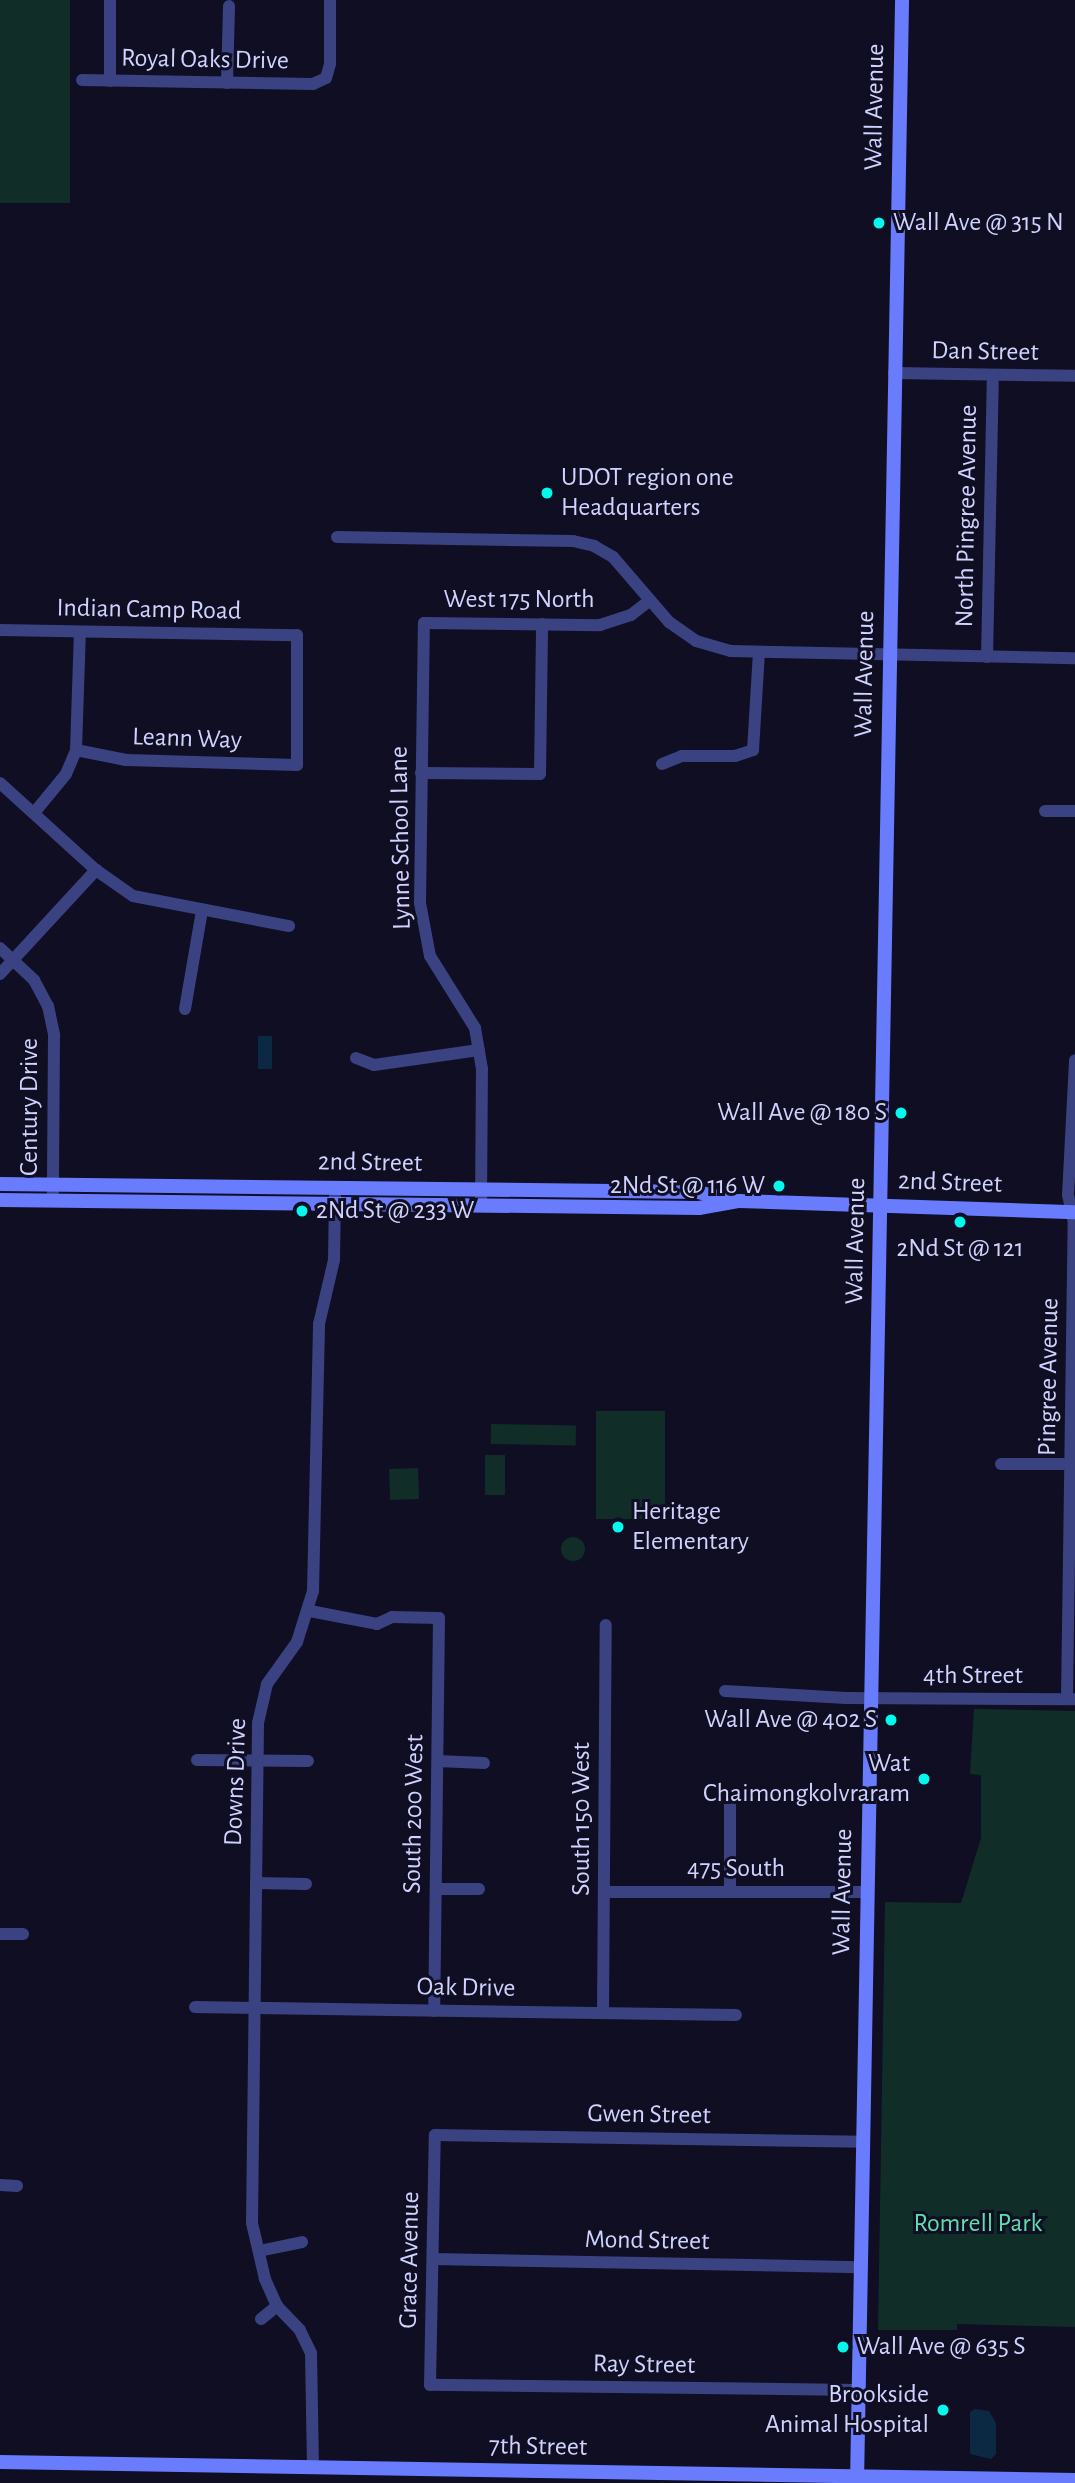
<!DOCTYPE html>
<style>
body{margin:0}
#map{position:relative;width:1075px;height:2483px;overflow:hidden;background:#0f0e23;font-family:"Alegreya Sans",sans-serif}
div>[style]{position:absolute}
.green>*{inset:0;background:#112d28;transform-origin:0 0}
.round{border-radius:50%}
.water>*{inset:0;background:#0c2944;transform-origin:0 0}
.street>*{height:12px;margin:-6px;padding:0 6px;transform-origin:6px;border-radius:6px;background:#3a4282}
.secondary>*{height:14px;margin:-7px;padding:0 7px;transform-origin:7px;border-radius:7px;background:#697cfd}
.dots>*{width:19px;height:19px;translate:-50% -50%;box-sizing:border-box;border:4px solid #0f0e23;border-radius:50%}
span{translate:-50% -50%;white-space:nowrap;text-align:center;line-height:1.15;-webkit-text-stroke:6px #0f0e23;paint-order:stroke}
.street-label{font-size:26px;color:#d1d3ff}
.poi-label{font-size:26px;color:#d1d3ff}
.left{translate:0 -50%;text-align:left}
.right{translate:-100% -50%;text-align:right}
.park-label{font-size:26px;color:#5edeab}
</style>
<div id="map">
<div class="green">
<i style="left:0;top:0;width:70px;height:203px"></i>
<i style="left:665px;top:1411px;width:108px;height:69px;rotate:90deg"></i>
<i style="left:491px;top:1424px;width:85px;height:20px;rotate:1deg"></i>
<i style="left:485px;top:1455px;width:20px;height:40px"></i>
<i style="left:418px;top:1468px;width:31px;height:29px;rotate:88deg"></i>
<i class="round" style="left:561px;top:1537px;width:24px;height:24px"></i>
<i style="clip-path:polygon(974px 1709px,1075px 1711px,1075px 2327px,957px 2324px,957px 2330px,878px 2330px,885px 1902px,961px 1903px,981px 1838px,981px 1775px,970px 1774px)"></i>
</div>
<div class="water">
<i style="left:272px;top:1036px;width:33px;height:14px;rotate:90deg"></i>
<i style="clip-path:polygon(975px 2409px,989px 2411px,996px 2423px,996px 2454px,991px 2459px,970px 2454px,970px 2412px)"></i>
</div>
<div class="street">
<i style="left:82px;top:80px;width:231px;rotate:1deg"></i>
<i style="left:313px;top:84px;width:14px;rotate:-25deg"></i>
<i style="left:326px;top:78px;width:15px;rotate:-74deg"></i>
<i style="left:330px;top:64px;width:64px;rotate:-90deg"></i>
<i style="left:110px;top:81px;width:81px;rotate:-90deg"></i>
<i style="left:227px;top:83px;width:77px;rotate:-88.5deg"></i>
<i style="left:894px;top:373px;width:181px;rotate:0.9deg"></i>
<i style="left:337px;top:537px;width:236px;rotate:1deg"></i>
<i style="left:573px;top:541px;width:22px;rotate:13deg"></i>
<i style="left:594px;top:546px;width:22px;rotate:30deg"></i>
<i style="left:613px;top:557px;width:86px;rotate:49.3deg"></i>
<i style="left:669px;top:622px;width:33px;rotate:35deg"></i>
<i style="left:696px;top:641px;width:36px;rotate:16deg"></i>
<i style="left:731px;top:651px;width:344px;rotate:1.2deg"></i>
<i style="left:0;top:630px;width:297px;rotate:1deg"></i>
<i style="left:297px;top:635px;width:130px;rotate:90deg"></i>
<i style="left:297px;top:765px;width:171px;rotate:-178.3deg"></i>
<i style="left:126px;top:760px;width:51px;rotate:-168.7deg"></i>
<i style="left:987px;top:657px;width:282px;rotate:-88.8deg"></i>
<i style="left:662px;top:764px;width:22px;rotate:-22deg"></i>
<i style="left:682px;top:756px;width:53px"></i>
<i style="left:735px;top:756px;width:19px;rotate:-18deg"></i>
<i style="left:753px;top:750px;width:98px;rotate:-86.5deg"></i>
<i style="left:421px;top:773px;width:119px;rotate:0.5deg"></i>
<i style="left:540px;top:774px;width:150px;rotate:-89.2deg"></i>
<i style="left:0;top:783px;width:130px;rotate:42.2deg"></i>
<i style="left:96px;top:870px;width:45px;rotate:35.1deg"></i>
<i style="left:133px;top:896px;width:159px;rotate:10.9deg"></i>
<i style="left:1045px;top:811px;width:30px"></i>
<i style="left:34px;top:813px;width:50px;rotate:-50.6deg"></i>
<i style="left:66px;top:774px;width:26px;rotate:-67deg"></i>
<i style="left:76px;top:750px;width:118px;rotate:-88.1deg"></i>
<i style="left:0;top:948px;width:47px;rotate:43.3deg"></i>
<i style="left:34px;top:980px;width:30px;rotate:62deg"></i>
<i style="left:48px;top:1006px;width:30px;rotate:78deg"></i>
<i style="left:54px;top:1035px;width:158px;rotate:90.4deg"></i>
<i style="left:0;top:974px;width:142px;rotate:-47.3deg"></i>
<i style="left:185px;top:1009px;width:99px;rotate:-80.2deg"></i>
<i style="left:356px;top:1058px;width:19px;rotate:21deg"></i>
<i style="left:374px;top:1065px;width:106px;rotate:-8.1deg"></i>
<i style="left:481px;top:1206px;width:137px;rotate:-89.6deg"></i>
<i style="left:482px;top:1069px;width:42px;rotate:-99.7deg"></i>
<i style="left:475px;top:1028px;width:85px;rotate:-122deg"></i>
<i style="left:430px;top:956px;width:54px;rotate:-100.7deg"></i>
<i style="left:420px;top:903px;width:280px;rotate:-89.2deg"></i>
<i style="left:424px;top:623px;width:176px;rotate:0.7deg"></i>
<i style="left:600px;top:625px;width:33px;rotate:-18deg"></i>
<i style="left:631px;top:615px;width:24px;rotate:-38deg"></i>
<i style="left:1001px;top:1464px;width:74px"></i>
<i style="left:310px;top:1611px;width:68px;rotate:11deg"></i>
<i style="left:377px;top:1624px;width:17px;rotate:-25deg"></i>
<i style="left:392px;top:1617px;width:47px;rotate:1.2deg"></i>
<i style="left:439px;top:1618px;width:393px;rotate:90.7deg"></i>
<i style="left:725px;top:1691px;width:121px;rotate:3.3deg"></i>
<i style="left:846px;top:1698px;width:228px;rotate:0.3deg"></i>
<i style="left:1067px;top:1699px;width:476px;rotate:-89.2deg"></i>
<i style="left:1074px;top:1223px;width:29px;rotate:-102deg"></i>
<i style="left:1068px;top:1195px;width:135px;rotate:-87deg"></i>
<i style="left:197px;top:1760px;width:111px;rotate:0.5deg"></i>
<i style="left:438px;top:1761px;width:46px;rotate:2.5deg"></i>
<i style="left:730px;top:1800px;width:92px;rotate:90deg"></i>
<i style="left:256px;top:1883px;width:50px;rotate:1.1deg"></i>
<i style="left:436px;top:1889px;width:43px"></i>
<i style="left:604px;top:1892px;width:263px"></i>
<i style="left:0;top:1934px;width:23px"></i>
<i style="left:195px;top:2007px;width:541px;rotate:0.85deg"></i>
<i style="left:603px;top:2013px;width:388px;rotate:-89.6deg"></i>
<i style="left:0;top:2185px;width:17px;rotate:3deg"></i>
<i style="left:259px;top:2251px;width:44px;rotate:-11.8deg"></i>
<i style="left:433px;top:2259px;width:428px;rotate:1.1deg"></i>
<i style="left:261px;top:2319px;width:21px;rotate:-39deg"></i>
<i style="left:858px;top:2390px;width:428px;rotate:-179.3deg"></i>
<i style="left:430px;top:2385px;width:250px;rotate:-88.9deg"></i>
<i style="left:435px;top:2135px;width:428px;rotate:0.9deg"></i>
<i style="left:313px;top:2467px;width:114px;rotate:-91deg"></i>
<i style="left:311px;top:2353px;width:25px;rotate:-116deg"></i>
<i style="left:300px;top:2330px;width:33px;rotate:-134deg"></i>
<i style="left:277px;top:2306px;width:30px;rotate:-114deg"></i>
<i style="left:265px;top:2279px;width:57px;rotate:-103.1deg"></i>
<i style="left:252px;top:2223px;width:500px;rotate:-89.31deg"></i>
<i style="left:258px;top:1723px;width:40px;rotate:-77deg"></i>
<i style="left:267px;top:1684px;width:52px;rotate:-54.5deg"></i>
<i style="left:297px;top:1642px;width:53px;rotate:-72.6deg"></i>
<i style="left:313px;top:1591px;width:267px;rotate:-88.7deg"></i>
<i style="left:319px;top:1324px;width:66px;rotate:-76.8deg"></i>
<i style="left:334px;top:1260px;width:65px;rotate:-89.1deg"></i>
</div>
<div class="secondary">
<i style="left:0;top:1184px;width:698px;rotate:0.66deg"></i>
<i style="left:698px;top:1192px;width:34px;rotate:14deg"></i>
<i style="left:0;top:1200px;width:699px;rotate:0.66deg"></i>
<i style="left:699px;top:1208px;width:41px;rotate:-9.9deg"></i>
<i style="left:739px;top:1201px;width:336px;rotate:1.9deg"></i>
<i style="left:0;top:2462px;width:1075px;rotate:0.96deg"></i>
<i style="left:857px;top:2483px;width:2483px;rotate:-88.96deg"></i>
</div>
<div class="dots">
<i style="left:879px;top:223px;background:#03f9ed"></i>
<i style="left:547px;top:493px;background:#03f9ed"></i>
<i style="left:901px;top:1113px;background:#03f9ed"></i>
<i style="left:779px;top:1186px;background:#03f9ed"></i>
<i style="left:302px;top:1211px;background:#03f9ed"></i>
<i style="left:960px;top:1222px;background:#03f9ed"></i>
<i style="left:618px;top:1527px;background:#03f9ed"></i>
<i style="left:891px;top:1720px;background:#03f9ed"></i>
<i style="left:924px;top:1779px;background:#03f9ed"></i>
<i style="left:843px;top:2347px;background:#03f9ed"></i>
<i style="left:943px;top:2410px;background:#03f9ed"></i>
</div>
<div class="street-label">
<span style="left:205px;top:60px;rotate:1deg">Royal Oaks Drive</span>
<span style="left:875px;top:107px;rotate:-89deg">Wall Avenue</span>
<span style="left:985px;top:352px;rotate:1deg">Dan Street</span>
<span style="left:967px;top:516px;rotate:-89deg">North Pingree Avenue</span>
<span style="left:519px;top:600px">West 175 North</span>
<span style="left:149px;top:610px;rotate:1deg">Indian Camp Road</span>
<span style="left:865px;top:674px;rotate:-89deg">Wall Avenue</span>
<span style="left:187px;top:739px;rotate:2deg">Leann Way</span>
<span style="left:401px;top:838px;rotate:-91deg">Lynne School Lane</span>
<span style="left:30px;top:1107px;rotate:-90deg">Century Drive</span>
<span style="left:370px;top:1163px;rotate:1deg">2nd Street</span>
<span style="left:950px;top:1183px;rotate:2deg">2nd Street</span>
<span style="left:856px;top:1241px;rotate:-89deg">Wall Avenue</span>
<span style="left:1049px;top:1377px;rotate:-89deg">Pingree Avenue</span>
<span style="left:973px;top:1676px">4th Street</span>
<span style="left:236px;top:1782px;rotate:-88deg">Downs Drive</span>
<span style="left:414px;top:1814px;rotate:-89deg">South 200 West</span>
<span style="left:582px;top:1819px;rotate:-90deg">South 150 West</span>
<span style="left:736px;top:1869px">475 South</span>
<span style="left:843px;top:1892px;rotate:-89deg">Wall Avenue</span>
<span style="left:466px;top:1988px;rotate:1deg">Oak Drive</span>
<span style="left:649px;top:2115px;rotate:1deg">Gwen Street</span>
<span style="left:647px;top:2241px;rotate:1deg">Mond Street</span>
<span style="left:410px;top:2260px;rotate:-89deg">Grace Avenue</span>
<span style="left:644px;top:2365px;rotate:1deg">Ray Street</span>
<span style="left:538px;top:2447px;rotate:1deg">7th Street</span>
</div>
<div class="poi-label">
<span class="left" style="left:893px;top:223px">Wall Ave @ 315 N</span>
<span class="left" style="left:561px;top:493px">UDOT region one<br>Headquarters</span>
<span class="right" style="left:887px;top:1113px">Wall Ave @ 180 S</span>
<span class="right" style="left:765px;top:1186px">2Nd St @ 116 W</span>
<span class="left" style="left:316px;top:1211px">2Nd St @ 233 W</span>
<span style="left:960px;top:1249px">2Nd St @ 121</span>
<span class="left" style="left:632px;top:1527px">Heritage<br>Elementary</span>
<span class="right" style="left:877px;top:1720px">Wall Ave @ 402 S</span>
<span class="right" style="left:910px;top:1779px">Wat<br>Chaimongkolvraram</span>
<span class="left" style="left:857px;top:2347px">Wall Ave @ 635 S</span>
<span class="right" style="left:929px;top:2410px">Brookside<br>Animal Hospital</span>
</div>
<div class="park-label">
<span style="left:978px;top:2224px">Romrell Park</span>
</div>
</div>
